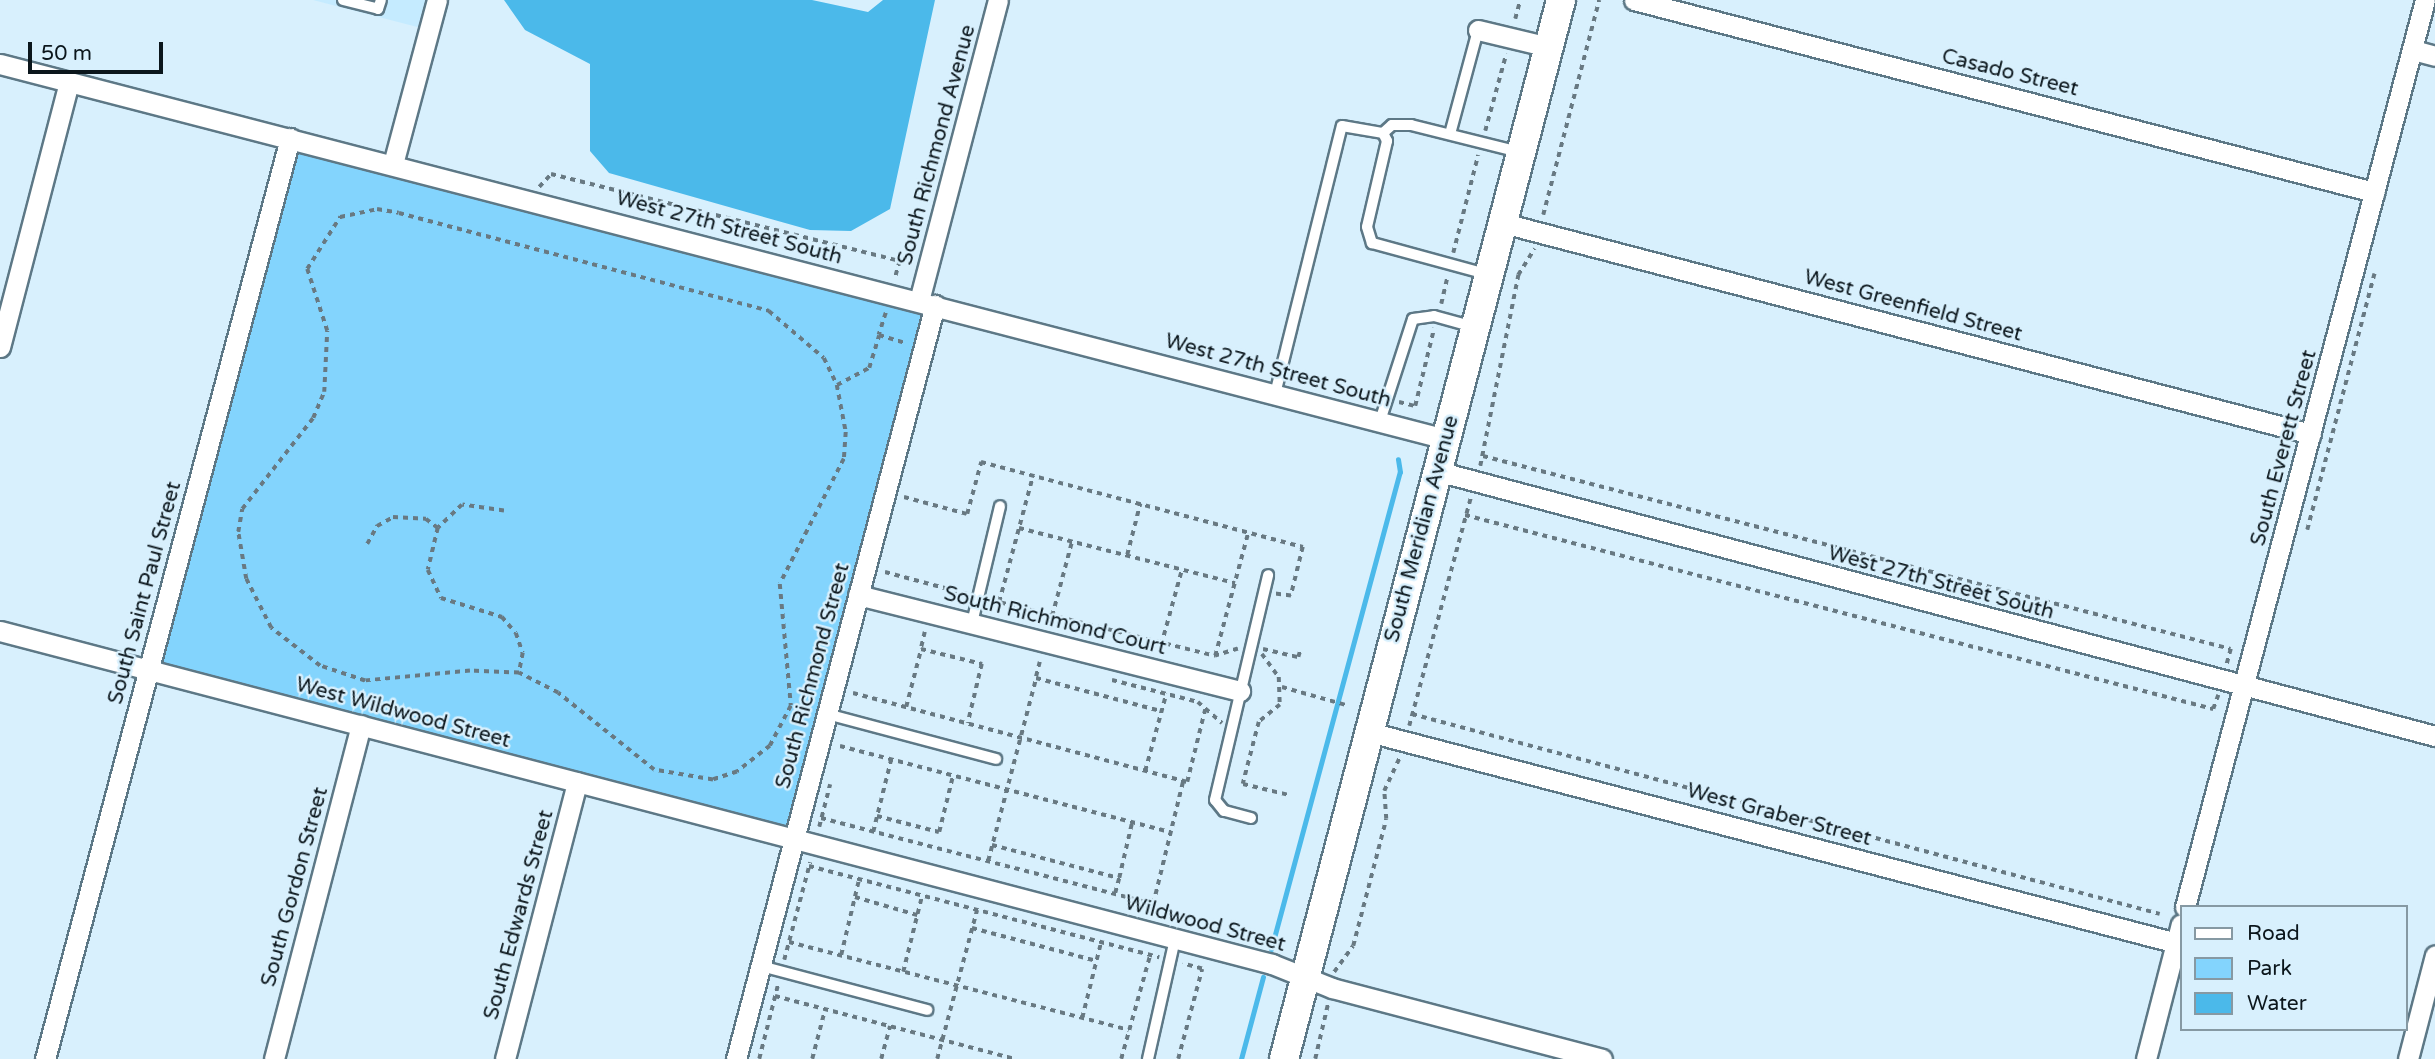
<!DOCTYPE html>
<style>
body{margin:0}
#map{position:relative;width:2435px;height:1059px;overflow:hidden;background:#d8f0fd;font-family:"Varela Round",sans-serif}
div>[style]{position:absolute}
.built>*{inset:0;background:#c5ebff}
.green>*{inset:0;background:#83d4fd;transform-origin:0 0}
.water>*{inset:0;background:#4bb9ea}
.stream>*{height:5px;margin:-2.5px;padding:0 2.5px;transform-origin:2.5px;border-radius:2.5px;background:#4bb9ea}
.path>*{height:3.5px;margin-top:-1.75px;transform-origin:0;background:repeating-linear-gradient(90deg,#687982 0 5px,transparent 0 10px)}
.roads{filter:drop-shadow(2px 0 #5d7886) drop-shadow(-2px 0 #5d7886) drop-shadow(0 2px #5d7886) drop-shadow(0 -2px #5d7886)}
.lane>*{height:10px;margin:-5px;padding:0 5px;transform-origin:5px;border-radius:5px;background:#fff}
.street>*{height:19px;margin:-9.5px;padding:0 9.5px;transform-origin:9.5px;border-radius:9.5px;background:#fff}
.secondary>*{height:28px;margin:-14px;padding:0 14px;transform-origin:14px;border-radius:14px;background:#fff}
span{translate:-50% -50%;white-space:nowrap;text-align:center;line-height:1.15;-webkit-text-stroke:5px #d8f0fd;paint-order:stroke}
.street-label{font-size:21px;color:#0b161c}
.legend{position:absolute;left:2180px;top:905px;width:228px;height:126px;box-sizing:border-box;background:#d8f0fd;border:2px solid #8699a3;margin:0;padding:9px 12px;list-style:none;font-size:21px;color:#0b161c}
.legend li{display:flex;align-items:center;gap:14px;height:35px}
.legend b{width:35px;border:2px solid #8699a3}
.scale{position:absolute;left:28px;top:42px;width:135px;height:32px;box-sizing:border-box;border:4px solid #0b161c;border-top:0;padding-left:9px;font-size:21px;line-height:24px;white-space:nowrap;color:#0b161c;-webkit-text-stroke:5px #d8f0fd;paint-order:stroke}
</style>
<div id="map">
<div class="built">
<i style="clip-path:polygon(313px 0,437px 0,429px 30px)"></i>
</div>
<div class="green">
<i style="left:290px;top:138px;width:666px;height:551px;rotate:15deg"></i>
</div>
<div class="water">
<i style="clip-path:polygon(504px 0,812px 0,868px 12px,883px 0,935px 0,890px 209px,851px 231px,810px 230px,609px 173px,590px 151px,590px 64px,525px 30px)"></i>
</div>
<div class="stream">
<i style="left:1271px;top:949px;width:494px;rotate:-74.9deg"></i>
<i style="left:1400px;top:472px;width:13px;rotate:-99deg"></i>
<i style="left:1241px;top:1059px;width:85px;rotate:-75deg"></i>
</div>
<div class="path">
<i style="left:1515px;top:19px;width:20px;rotate:-75deg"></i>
<i style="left:1485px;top:131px;width:80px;rotate:-74.7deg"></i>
<i style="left:539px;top:187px;width:18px;rotate:-47deg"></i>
<i style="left:551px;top:174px;width:360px;rotate:14deg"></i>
<i style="left:900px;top:261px;width:18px;rotate:106deg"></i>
<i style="left:1543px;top:215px;width:222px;rotate:-75.4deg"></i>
<i style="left:1453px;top:253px;width:101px;rotate:-75.7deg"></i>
<i style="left:1441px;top:304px;width:28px;rotate:-77deg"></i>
<i style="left:886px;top:313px;width:23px;rotate:108deg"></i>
<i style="left:879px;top:335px;width:28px;rotate:17deg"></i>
<i style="left:837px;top:385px;width:48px;rotate:79.2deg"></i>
<i style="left:846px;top:432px;width:27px;rotate:94deg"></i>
<i style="left:844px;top:459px;width:140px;rotate:117.1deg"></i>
<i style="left:780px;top:584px;width:122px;rotate:84.8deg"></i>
<i style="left:791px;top:706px;width:45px;rotate:117.7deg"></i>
<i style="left:770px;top:746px;width:42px;rotate:141.8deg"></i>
<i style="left:737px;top:772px;width:25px;rotate:162deg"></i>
<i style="left:713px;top:780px;width:60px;rotate:-170.4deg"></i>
<i style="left:654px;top:770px;width:123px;rotate:-141.3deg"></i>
<i style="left:558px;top:693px;width:44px;rotate:-152.9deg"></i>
<i style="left:519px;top:673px;width:49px;rotate:-177.7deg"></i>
<i style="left:470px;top:671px;width:105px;rotate:174.6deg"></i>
<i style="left:365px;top:681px;width:47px;rotate:-161.6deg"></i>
<i style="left:320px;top:666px;width:62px;rotate:-142.2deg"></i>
<i style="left:271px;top:628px;width:55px;rotate:-117deg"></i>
<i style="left:246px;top:579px;width:48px;rotate:-99.7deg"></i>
<i style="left:238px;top:532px;width:23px;rotate:-80deg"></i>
<i style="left:242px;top:509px;width:115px;rotate:-52deg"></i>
<i style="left:313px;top:418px;width:28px;rotate:-67deg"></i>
<i style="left:324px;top:392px;width:61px;rotate:-87.2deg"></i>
<i style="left:327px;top:331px;width:65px;rotate:-107.9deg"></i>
<i style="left:307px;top:269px;width:62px;rotate:-57.6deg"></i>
<i style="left:340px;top:217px;width:38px;rotate:-12deg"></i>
<i style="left:377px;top:209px;width:22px;rotate:10deg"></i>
<i style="left:399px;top:213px;width:383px;rotate:14.8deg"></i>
<i style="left:769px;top:311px;width:72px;rotate:40.5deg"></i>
<i style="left:824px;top:358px;width:30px;rotate:64deg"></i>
<i style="left:837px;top:385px;width:36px;rotate:-28deg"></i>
<i style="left:869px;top:368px;width:34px;rotate:-73deg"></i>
<i style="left:1399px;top:402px;width:16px;rotate:14deg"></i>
<i style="left:1415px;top:406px;width:80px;rotate:-76.3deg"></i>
<i style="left:1483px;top:456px;width:772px;rotate:14.47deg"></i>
<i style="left:2231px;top:649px;width:16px;rotate:105deg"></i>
<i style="left:1480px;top:466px;width:195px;rotate:-78.7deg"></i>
<i style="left:1518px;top:275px;width:31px;rotate:-58deg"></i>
<i style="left:904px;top:497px;width:65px;rotate:15.1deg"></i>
<i style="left:967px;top:514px;width:54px;rotate:-74.9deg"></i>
<i style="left:981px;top:462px;width:333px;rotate:14.8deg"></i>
<i style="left:1303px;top:547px;width:50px;rotate:103.8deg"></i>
<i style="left:1291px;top:596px;width:16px;rotate:-173deg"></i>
<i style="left:504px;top:511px;width:42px;rotate:-171.9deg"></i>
<i style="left:462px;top:505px;width:33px;rotate:136deg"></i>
<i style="left:438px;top:528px;width:43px;rotate:103.4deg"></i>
<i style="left:428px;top:570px;width:31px;rotate:65deg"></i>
<i style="left:441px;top:598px;width:64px;rotate:17.3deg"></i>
<i style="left:502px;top:617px;width:21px;rotate:49deg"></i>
<i style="left:516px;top:633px;width:21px;rotate:71deg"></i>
<i style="left:523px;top:653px;width:20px;rotate:101deg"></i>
<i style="left:1465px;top:515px;width:773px;rotate:14.54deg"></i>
<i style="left:2213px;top:709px;width:15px;rotate:-70deg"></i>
<i style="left:1019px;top:528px;width:223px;rotate:14.3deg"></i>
<i style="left:2307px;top:530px;width:265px;rotate:-75.3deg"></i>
<i style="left:367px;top:544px;width:21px;rotate:-61deg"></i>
<i style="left:377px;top:526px;width:18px;rotate:-29deg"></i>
<i style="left:393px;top:517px;width:33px;rotate:3deg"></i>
<i style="left:426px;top:519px;width:15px;rotate:37deg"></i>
<i style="left:1127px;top:555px;width:53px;rotate:-75.7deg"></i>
<i style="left:885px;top:572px;width:85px;rotate:15deg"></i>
<i style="left:991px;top:600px;width:231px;rotate:14deg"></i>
<i style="left:999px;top:602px;width:131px;rotate:-75deg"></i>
<i style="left:1052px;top:616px;width:78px;rotate:-75.1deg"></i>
<i style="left:925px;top:632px;width:17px;rotate:103deg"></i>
<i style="left:921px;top:649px;width:63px;rotate:13.8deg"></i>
<i style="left:982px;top:664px;width:61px;rotate:103.3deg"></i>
<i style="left:1161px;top:645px;width:79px;rotate:-74.6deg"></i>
<i style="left:1238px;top:649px;width:24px;rotate:163deg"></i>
<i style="left:1215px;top:656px;width:127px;rotate:-75deg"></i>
<i style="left:1263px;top:649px;width:36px;rotate:13deg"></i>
<i style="left:1298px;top:657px;width:6px;rotate:-72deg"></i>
<i style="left:1262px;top:654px;width:29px;rotate:54deg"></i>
<i style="left:1279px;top:677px;width:28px;rotate:88deg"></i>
<i style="left:1280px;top:705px;width:27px;rotate:141deg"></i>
<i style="left:1259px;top:722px;width:64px;rotate:104.5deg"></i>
<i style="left:1243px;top:784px;width:47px;rotate:13.4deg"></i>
<i style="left:1040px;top:662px;width:16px;rotate:104deg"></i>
<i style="left:1036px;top:678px;width:129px;rotate:14.8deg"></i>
<i style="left:1112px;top:680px;width:89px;rotate:14.3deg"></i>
<i style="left:1198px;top:702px;width:32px;rotate:41deg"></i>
<i style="left:1282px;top:687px;width:66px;rotate:15.7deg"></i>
<i style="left:853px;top:693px;width:346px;rotate:14.9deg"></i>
<i style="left:1187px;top:782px;width:79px;rotate:-76.1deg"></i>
<i style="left:906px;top:707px;width:60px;rotate:-75.5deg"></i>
<i style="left:1412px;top:714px;width:774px;rotate:14.97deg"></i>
<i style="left:1409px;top:726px;width:237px;rotate:-74.9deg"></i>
<i style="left:840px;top:746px;width:342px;rotate:14.6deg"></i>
<i style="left:1145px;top:771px;width:80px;rotate:-74.7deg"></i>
<i style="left:877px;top:816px;width:64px;rotate:14.5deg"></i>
<i style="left:939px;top:832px;width:59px;rotate:-76.2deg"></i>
<i style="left:821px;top:818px;width:343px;rotate:14.5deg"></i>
<i style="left:1153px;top:904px;width:127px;rotate:-76.3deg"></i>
<i style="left:819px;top:827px;width:44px;rotate:-75.7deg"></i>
<i style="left:873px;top:832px;width:75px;rotate:-76.1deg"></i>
<i style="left:992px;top:845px;width:131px;rotate:14.6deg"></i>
<i style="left:1119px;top:878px;width:57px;rotate:-76.9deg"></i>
<i style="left:988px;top:861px;width:189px;rotate:-75.3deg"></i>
<i style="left:809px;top:866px;width:362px;rotate:14.6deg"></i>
<i style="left:1115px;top:893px;width:16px;rotate:-75deg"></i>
<i style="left:855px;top:897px;width:65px;rotate:16.2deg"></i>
<i style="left:972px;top:928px;width:129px;rotate:14.8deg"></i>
<i style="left:789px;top:942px;width:351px;rotate:14.5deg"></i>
<i style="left:841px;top:955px;width:78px;rotate:-76.7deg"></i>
<i style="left:784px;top:960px;width:101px;rotate:-75.1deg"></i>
<i style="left:903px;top:972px;width:79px;rotate:-76.1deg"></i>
<i style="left:1334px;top:972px;width:32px;rotate:-54deg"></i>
<i style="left:1353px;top:946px;width:131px;rotate:-75.4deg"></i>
<i style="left:1386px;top:819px;width:28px;rotate:-94deg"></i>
<i style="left:1384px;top:791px;width:38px;rotate:-65deg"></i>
<i style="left:775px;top:996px;width:248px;rotate:14.7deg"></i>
<i style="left:1082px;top:1018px;width:78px;rotate:-76deg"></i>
<i style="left:759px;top:1059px;width:77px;rotate:-75.8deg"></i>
<i style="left:812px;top:1059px;width:52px;rotate:-75.4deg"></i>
<i style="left:881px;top:1059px;width:34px;rotate:-75deg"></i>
<i style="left:937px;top:1059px;width:154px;rotate:-75deg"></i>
<i style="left:1121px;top:1059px;width:108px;rotate:-74.4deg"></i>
<i style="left:1178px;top:1059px;width:93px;rotate:-75.1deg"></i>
<i style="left:1202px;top:969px;width:20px;rotate:-165deg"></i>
<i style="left:1315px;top:1059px;width:57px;rotate:-76.9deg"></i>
</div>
<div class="roads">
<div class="lane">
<i style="left:343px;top:0;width:36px;rotate:14deg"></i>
<i style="left:378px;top:9px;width:9px;rotate:-72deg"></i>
<i style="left:1383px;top:133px;width:12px;rotate:-42deg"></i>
<i style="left:1392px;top:125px;width:19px"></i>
<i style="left:1411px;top:125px;width:111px;rotate:14deg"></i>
<i style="left:1450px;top:134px;width:108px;rotate:-74.9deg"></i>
<i style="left:1275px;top:394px;width:276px;rotate:-76deg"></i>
<i style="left:1342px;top:126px;width:42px;rotate:9.7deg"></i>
<i style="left:1383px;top:133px;width:9px;rotate:63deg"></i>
<i style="left:1387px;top:141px;width:88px;rotate:103.1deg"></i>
<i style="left:1367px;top:227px;width:17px;rotate:73deg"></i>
<i style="left:1372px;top:243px;width:118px;rotate:15.2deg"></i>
<i style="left:1380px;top:421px;width:107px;rotate:-72.1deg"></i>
<i style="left:1413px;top:319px;width:21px;rotate:-8deg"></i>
<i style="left:1434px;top:316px;width:41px;rotate:15.4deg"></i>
<i style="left:972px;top:623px;width:120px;rotate:-76.5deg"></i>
<i style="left:827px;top:714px;width:175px;rotate:14.9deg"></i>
<i style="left:1251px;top:818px;width:28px;rotate:-165deg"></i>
<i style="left:1224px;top:811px;width:14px;rotate:-129deg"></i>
<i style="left:1215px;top:800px;width:231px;rotate:-76.7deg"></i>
<i style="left:761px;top:966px;width:172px;rotate:14.8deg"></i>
<i style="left:1148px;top:1059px;width:123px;rotate:-77.3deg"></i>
</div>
<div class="street">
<i style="left:1634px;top:0;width:765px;rotate:14.55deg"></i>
<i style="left:1478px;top:30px;width:73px;rotate:13.5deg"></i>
<i style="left:2413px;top:50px;width:23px;rotate:15deg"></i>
<i style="left:0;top:64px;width:1494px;rotate:14.54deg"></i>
<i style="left:393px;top:164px;width:170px;rotate:-75deg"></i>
<i style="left:1503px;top:223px;width:835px;rotate:14.64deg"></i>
<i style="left:919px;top:301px;width:311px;rotate:-75.3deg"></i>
<i style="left:0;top:347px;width:274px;rotate:-75.4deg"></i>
<i style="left:1437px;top:471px;width:1033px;rotate:14.87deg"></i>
<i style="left:858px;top:595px;width:394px;rotate:14.1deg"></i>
<i style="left:0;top:631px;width:1315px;rotate:14.67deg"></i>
<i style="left:1272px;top:964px;width:65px;rotate:21.8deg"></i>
<i style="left:1332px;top:988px;width:279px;rotate:14.7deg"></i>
<i style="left:1369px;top:732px;width:835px;rotate:14.64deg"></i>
<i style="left:2185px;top:907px;width:938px;rotate:-75.18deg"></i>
<i style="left:45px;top:1059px;width:953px;rotate:-75.1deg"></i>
<i style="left:274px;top:1059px;width:345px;rotate:-75.4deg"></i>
<i style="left:505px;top:1059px;width:286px;rotate:-75.4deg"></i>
<i style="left:736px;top:1059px;width:780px;rotate:-75.22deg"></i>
<i style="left:2146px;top:1059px;width:139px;rotate:-75.5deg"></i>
<i style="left:2408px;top:1059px;width:107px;rotate:-75.4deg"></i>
</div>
<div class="secondary">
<i style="left:1284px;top:1059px;width:1095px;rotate:-75.34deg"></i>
</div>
</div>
<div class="street-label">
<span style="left:2010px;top:73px;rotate:14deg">Casado Street</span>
<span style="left:937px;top:145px;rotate:-75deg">South Richmond Avenue</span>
<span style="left:729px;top:228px;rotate:15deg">West 27th Street South</span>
<span style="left:1913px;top:306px;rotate:15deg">West Greenfield Street</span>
<span style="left:1278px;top:371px;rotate:15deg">West 27th Street South</span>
<span style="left:2284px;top:448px;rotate:-75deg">South Everett Street</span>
<span style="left:1422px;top:529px;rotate:-75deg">South Meridian Avenue</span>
<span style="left:1941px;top:583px;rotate:15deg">West 27th Street South</span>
<span style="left:145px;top:593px;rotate:-75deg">South Saint Paul Street</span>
<span style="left:1055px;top:621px;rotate:14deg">South Richmond Court</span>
<span style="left:813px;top:676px;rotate:-75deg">South Richmond Street</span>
<span style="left:403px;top:713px;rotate:15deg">West Wildwood Street</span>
<span style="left:1779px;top:815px;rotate:15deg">West Graber Street</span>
<span style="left:295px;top:887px;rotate:-75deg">South Gordon Street</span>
<span style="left:519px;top:915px;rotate:-75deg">South Edwards Street</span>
<span style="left:1205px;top:924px;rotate:15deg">Wildwood Street</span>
</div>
<ul class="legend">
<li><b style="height:9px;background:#fff"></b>Road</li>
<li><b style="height:19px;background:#83d4fd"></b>Park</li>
<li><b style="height:19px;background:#4bb9ea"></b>Water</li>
</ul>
<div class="scale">50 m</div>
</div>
